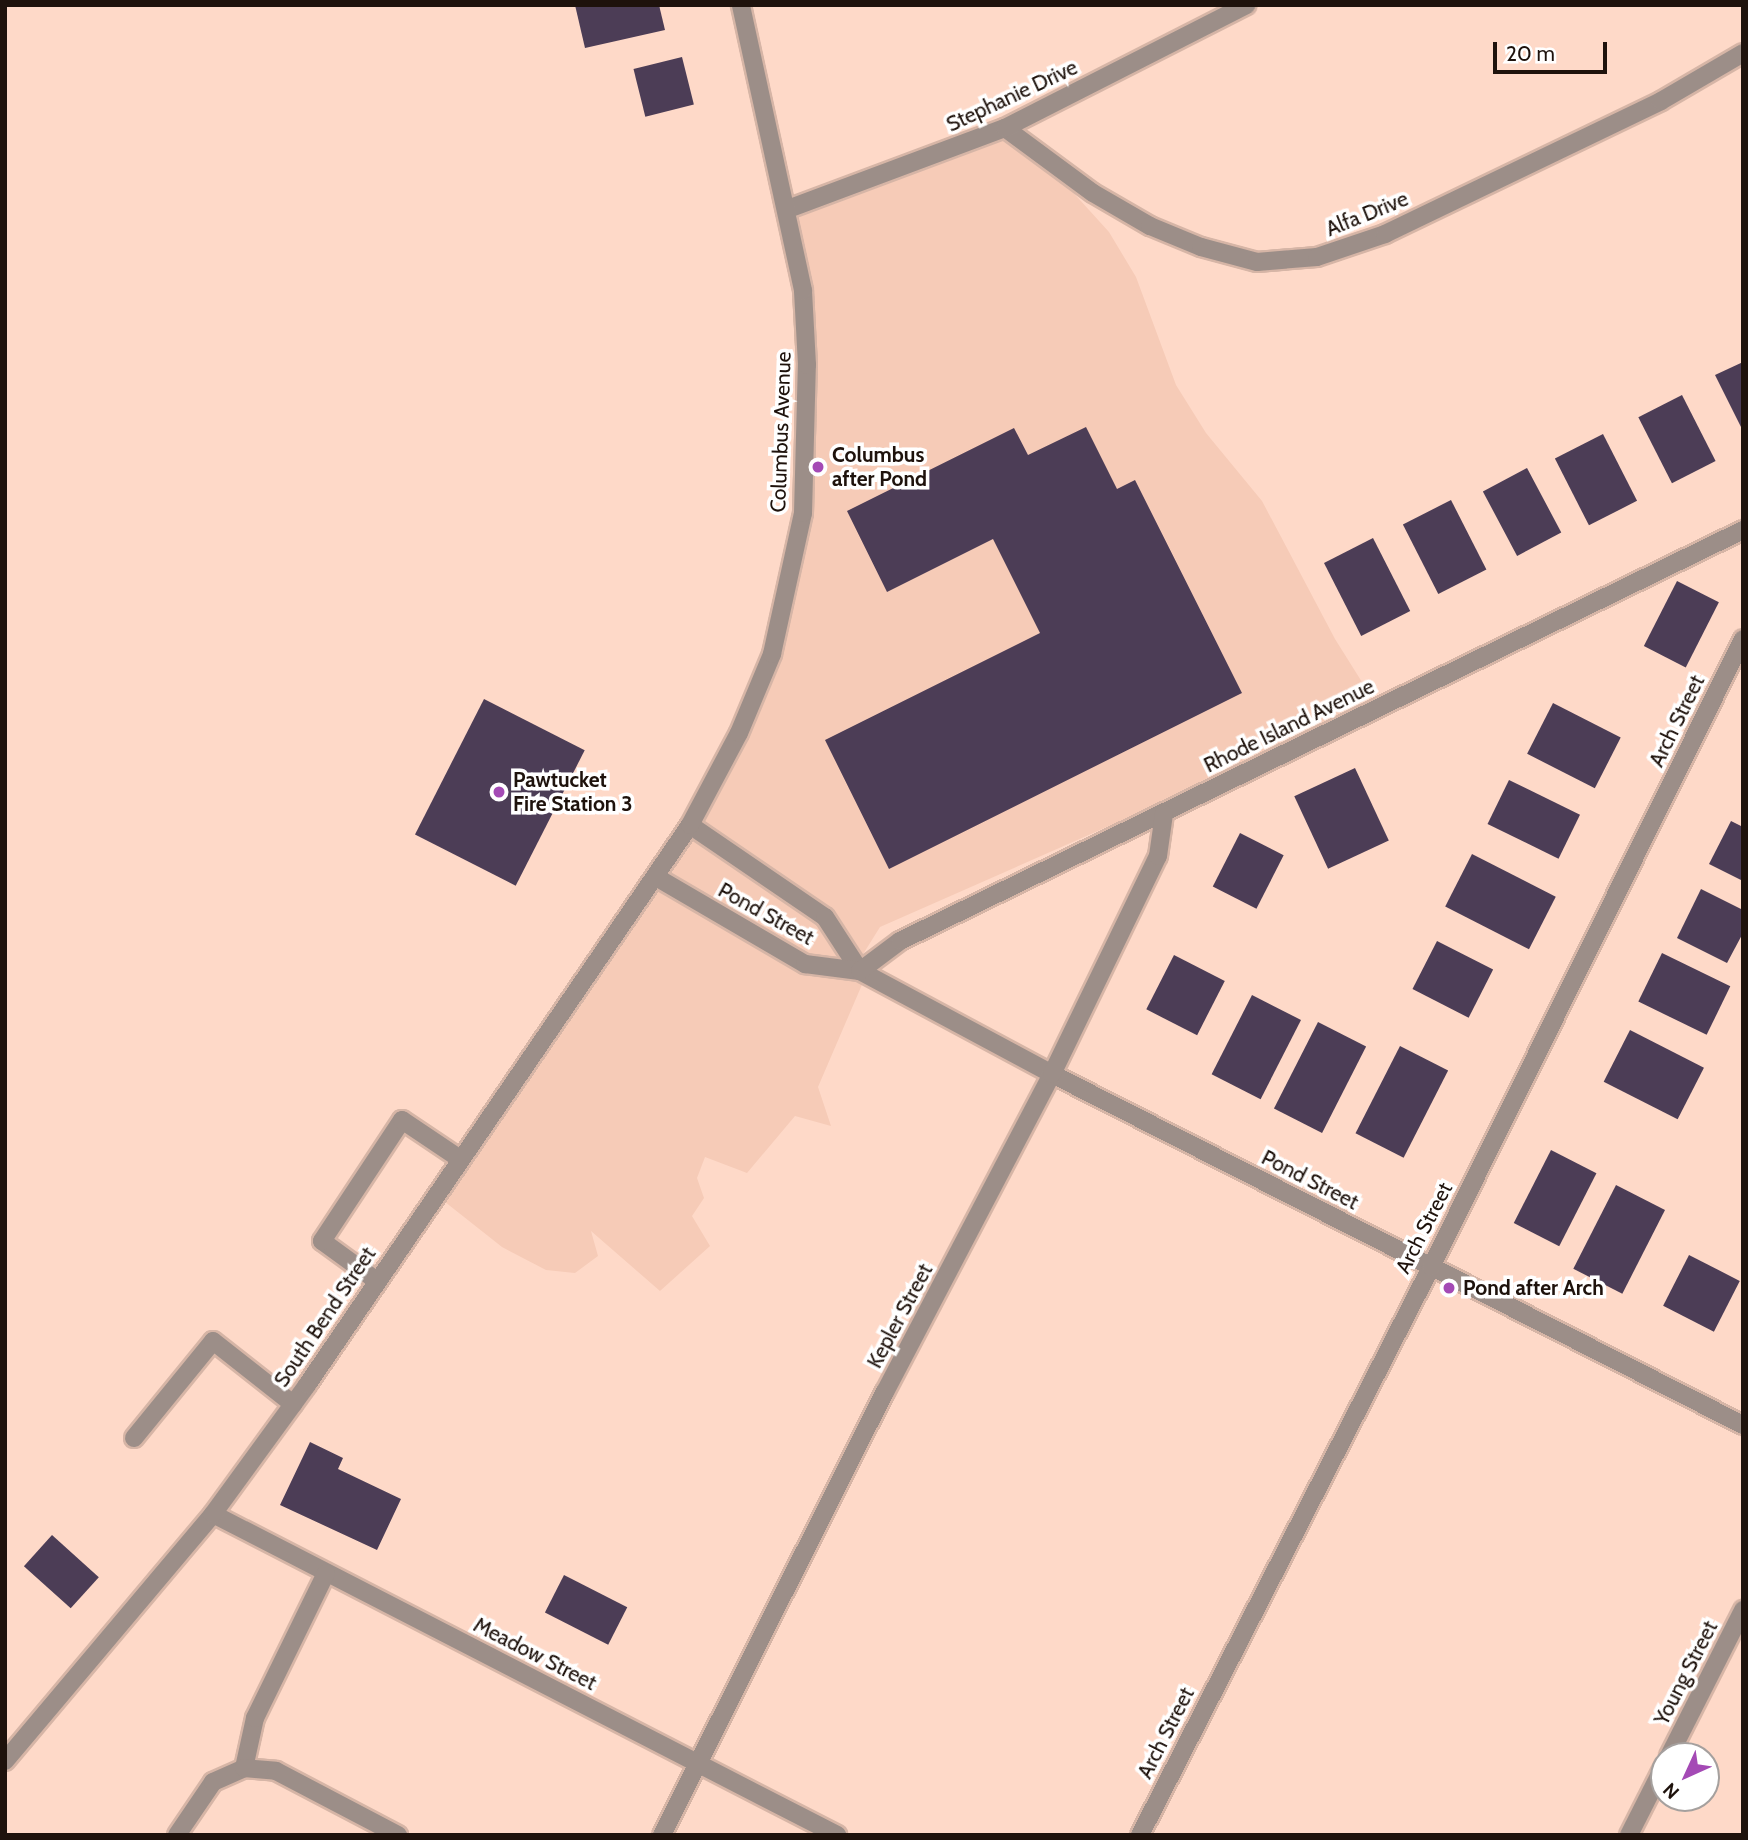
<!DOCTYPE html>
<style>
body{margin:0}
#map{position:relative;width:1748px;height:1840px;overflow:hidden;background:#fed9c8;font-family:Cabin,sans-serif}
div>[style]{position:absolute}
.built>*{inset:0;background:#f6cbb7}
.building>*{inset:0;background:#4c3d56;transform-origin:0 0}
.roads{filter:drop-shadow(2px 0 #d6b5a6) drop-shadow(-2px 0 #d6b5a6) drop-shadow(0 2px #d6b5a6) drop-shadow(0 -2px #d6b5a6)}
.minor>*{height:18px;margin:-9px;padding:0 9px;transform-origin:9px;border-radius:9px;background:#9c8e88}
.dots>*{width:19px;height:19px;translate:-50% -50%;box-sizing:border-box;border:4px solid #fff;border-radius:50%}
span{translate:-50% -50%;white-space:nowrap;text-align:center;line-height:1.15;-webkit-text-stroke:7px #fff;paint-order:stroke}
.street-label{font-size:21px;color:#1e120c}
.poi-label{font-size:21px;color:#1e120c;font-weight:700}
.left{translate:0 -50%;text-align:left}
.frame{position:absolute;inset:0;border:7px solid #1e120c;pointer-events:none}
.north{position:absolute;left:1650px;top:1742px;width:70px;height:70px;box-sizing:border-box;background:#fff;border:2px solid #a5a09e;border-radius:50%;rotate:225deg;font-size:19px;font-weight:700;line-height:28px;text-align:center;color:#1e120c}
.north::after{content:'';display:block;margin:auto;width:24px;height:32px;background:#a44ab5;clip-path:polygon(50% 0,100% 100%,50% 72%,0 100%)}
.scale{position:absolute;left:1493px;top:42px;width:114px;height:32px;box-sizing:border-box;border:4px solid #1e120c;border-top:0;padding-left:9px;font-size:21px;line-height:24px;white-space:nowrap;color:#1e120c;-webkit-text-stroke:5px #fff;paint-order:stroke}
</style>
<div id="map">
<div class="built">
<i style="clip-path:polygon(1005px 133px,1050px 167px,1109px 232px,1136px 277px,1176px 385px,1206px 433px,1262px 501px,1335px 639px,1372px 698px,1363px 707px,1159px 804px,880px 927px,860px 959px,864px 980px,818px 1087px,831px 1126px,795px 1116px,747px 1173px,705px 1157px,697px 1178px,704px 1198px,692px 1216px,710px 1246px,660px 1291px,591px 1231px,598px 1256px,575px 1273px,546px 1270px,502px 1247px,440px 1198px,660px 873px,742px 725px,811px 506px,794px 197px)"></i>
</div>
<div class="building">
<i style="clip-path:polygon(575px 5px,659px 5px,665px 30px,585px 48px)"></i>
<i style="left:682px;top:57px;width:49px;height:50px;rotate:76deg"></i>
<i style="clip-path:polygon(1743px 362px,1743px 431px,1715px 375px)"></i>
<i style="left:1682px;top:395px;width:74px;height:49px;rotate:63deg"></i>
<i style="clip-path:polygon(1086px 427px,1117px 489px,1135px 480px,1242px 693px,889px 869px,825px 740px,1040px 633px,993px 539px,887px 592px,847px 511px,1014px 428px,1028px 455px)"></i>
<i style="left:1603px;top:434px;width:75px;height:54px;rotate:63deg"></i>
<i style="left:1527px;top:468px;width:73px;height:50px;rotate:62deg"></i>
<i style="left:1451px;top:500px;width:78px;height:54px;rotate:63deg"></i>
<i style="left:1373px;top:538px;width:82px;height:55px;rotate:63deg"></i>
<i style="left:1677px;top:581px;width:47px;height:73px;rotate:27deg"></i>
<i style="left:484px;top:699px;width:113px;height:152px;rotate:27deg"></i>
<i style="left:1553px;top:703px;width:76px;height:57px;rotate:27deg"></i>
<i style="left:1355px;top:768px;width:80px;height:67px;rotate:65deg"></i>
<i style="left:1509px;top:780px;width:79px;height:49px;rotate:26deg"></i>
<i style="clip-path:polygon(1731px 821px,1743px 827px,1743px 881px,1709px 864px)"></i>
<i style="left:1240px;top:833px;width:49px;height:60px;rotate:27deg"></i>
<i style="left:1472px;top:854px;width:94px;height:59px;rotate:27deg"></i>
<i style="clip-path:polygon(1701px 889px,1743px 910px,1743px 933px,1727px 963px,1677px 938px)"></i>
<i style="left:1437px;top:941px;width:63px;height:54px;rotate:27deg"></i>
<i style="left:1662px;top:953px;width:76px;height:54px;rotate:26deg"></i>
<i style="left:1174px;top:955px;width:57px;height:61px;rotate:27deg"></i>
<i style="left:1252px;top:995px;width:55px;height:89px;rotate:27deg"></i>
<i style="left:1318px;top:1022px;width:54px;height:97px;rotate:27deg"></i>
<i style="left:1630px;top:1030px;width:83px;height:58px;rotate:27deg"></i>
<i style="left:1400px;top:1046px;width:54px;height:98px;rotate:27deg"></i>
<i style="left:1551px;top:1150px;width:51px;height:82px;rotate:27deg"></i>
<i style="left:1616px;top:1185px;width:55px;height:94px;rotate:27deg"></i>
<i style="left:1689px;top:1255px;width:57px;height:57px;rotate:27deg"></i>
<i style="clip-path:polygon(310px 1442px,343px 1458px,338px 1469px,401px 1499px,377px 1550px,280px 1505px)"></i>
<i style="left:52px;top:1535px;width:63px;height:42px;rotate:42deg"></i>
<i style="left:564px;top:1575px;width:71px;height:42px;rotate:27deg"></i>
</div>
<div class="roads">
<div class="minor">
<i style="left:1005px;top:128px;width:109px;rotate:36.5deg"></i>
<i style="left:1093px;top:193px;width:66px;rotate:30.1deg"></i>
<i style="left:1150px;top:226px;width:55px;rotate:22.4deg"></i>
<i style="left:1201px;top:247px;width:58px;rotate:15deg"></i>
<i style="left:1257px;top:262px;width:60px;rotate:-4.8deg"></i>
<i style="left:1317px;top:257px;width:72px;rotate:-18.7deg"></i>
<i style="left:1385px;top:234px;width:306px;rotate:-25.7deg"></i>
<i style="left:1661px;top:101px;width:95px;rotate:-30.3deg"></i>
<i style="left:788px;top:209px;width:232px;rotate:-20.5deg"></i>
<i style="left:1005px;top:128px;width:271px;rotate:-27deg"></i>
<i style="left:690px;top:825px;width:163px;rotate:34.3deg"></i>
<i style="left:825px;top:917px;width:64px;rotate:57.1deg"></i>
<i style="left:656px;top:877px;width:173px;rotate:30.3deg"></i>
<i style="left:805px;top:964px;width:55px;rotate:7.3deg"></i>
<i style="left:860px;top:971px;width:218px;rotate:28.2deg"></i>
<i style="left:1052px;top:1074px;width:775px;rotate:26.93deg"></i>
<i style="left:860px;top:971px;width:50px;rotate:-36.9deg"></i>
<i style="left:900px;top:941px;width:938px;rotate:-25.99deg"></i>
<i style="left:377px;top:1281px;width:68px;rotate:-144deg"></i>
<i style="left:322px;top:1241px;width:145px;rotate:-56.5deg"></i>
<i style="left:402px;top:1120px;width:70px;rotate:33.9deg"></i>
<i style="left:134px;top:1438px;width:125px;rotate:-50.8deg"></i>
<i style="left:213px;top:1341px;width:102px;rotate:38.2deg"></i>
<i style="left:213px;top:1514px;width:702px;rotate:27.22deg"></i>
<i style="left:1669px;top:1756px;width:164px;rotate:-63.1deg"></i>
<i style="left:5px;top:1761px;width:323px;rotate:-49.9deg"></i>
<i style="left:213px;top:1514px;width:160px;rotate:-53.9deg"></i>
<i style="left:307px;top:1385px;width:678px;rotate:-55.63deg"></i>
<i style="left:690px;top:825px;width:104px;rotate:-62deg"></i>
<i style="left:739px;top:733px;width:86px;rotate:-67.3deg"></i>
<i style="left:772px;top:654px;width:144px;rotate:-77.6deg"></i>
<i style="left:803px;top:513px;width:148px;rotate:-88.5deg"></i>
<i style="left:807px;top:365px;width:75px;rotate:-93.1deg"></i>
<i style="left:803px;top:290px;width:292px;rotate:-102.3deg"></i>
<i style="left:244px;top:1768px;width:51px;rotate:-77.6deg"></i>
<i style="left:255px;top:1718px;width:161px;rotate:-63.9deg"></i>
<i style="left:177px;top:1835px;width:64px;rotate:-55.8deg"></i>
<i style="left:213px;top:1782px;width:34px;rotate:-24deg"></i>
<i style="left:244px;top:1768px;width:32px;rotate:5deg"></i>
<i style="left:276px;top:1771px;width:138px;rotate:27.7deg"></i>
<i style="left:662px;top:1835px;width:496px;rotate:-63.3deg"></i>
<i style="left:885px;top:1392px;width:359px;rotate:-62.3deg"></i>
<i style="left:1052px;top:1074px;width:242px;rotate:-64.1deg"></i>
<i style="left:1158px;top:856px;width:42px;rotate:-81.9deg"></i>
<i style="left:1140px;top:1835px;width:638px;rotate:-62.87deg"></i>
<i style="left:1431px;top:1267px;width:701px;rotate:-63.58deg"></i>
<i style="left:1629px;top:1835px;width:77px;rotate:-63.1deg"></i>
</div>
</div>
<div class="dots">
<i style="left:818px;top:467px;background:#a44ab5"></i>
<i style="left:499px;top:792px;background:#a44ab5"></i>
<i style="left:1449px;top:1288px;background:#a44ab5"></i>
</div>
<div class="street-label">
<span style="left:1012px;top:96px;rotate:-25deg">Stephanie Drive</span>
<span style="left:1367px;top:214px;rotate:-22deg">Alfa Drive</span>
<span style="left:781px;top:432px;rotate:-88deg">Columbus Avenue</span>
<span style="left:1677px;top:721px;rotate:-64deg">Arch Street</span>
<span style="left:1289px;top:726px;rotate:-26deg">Rhode Island Avenue</span>
<span style="left:766px;top:914px;rotate:29deg">Pond Street</span>
<span style="left:1310px;top:1180px;rotate:27deg">Pond Street</span>
<span style="left:1424px;top:1228px;rotate:-63deg">Arch Street</span>
<span style="left:900px;top:1316px;rotate:-62deg">Kepler Street</span>
<span style="left:325px;top:1317px;rotate:-56deg">South Bend Street</span>
<span style="left:535px;top:1654px;rotate:27deg">Meadow Street</span>
<span style="left:1686px;top:1673px;rotate:-63deg">Young Street</span>
<span style="left:1166px;top:1733px;rotate:-63deg">Arch Street</span>
</div>
<div class="poi-label">
<span class="left" style="left:832px;top:467px">Columbus<br>after Pond</span>
<span class="left" style="left:513px;top:792px">Pawtucket<br>Fire Station 3</span>
<span class="left" style="left:1463px;top:1288px">Pond after Arch</span>
</div>
<div class="frame"></div>
<div class="north">N</div>
<div class="scale">20 m</div>
</div>
